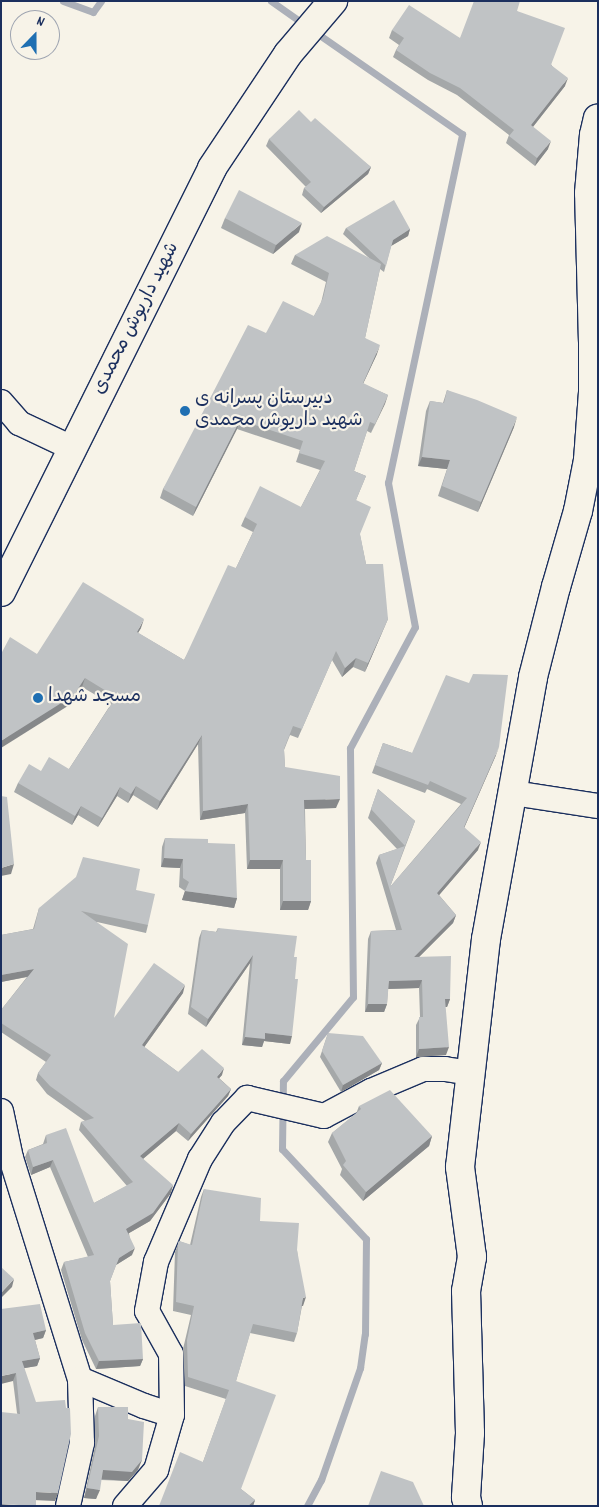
<!DOCTYPE html>
<meta charset="utf-8">
<style>
body{margin:0}
#map{position:relative;width:599px;height:1507px;overflow:hidden;background:#f7f3e8;font-family:Dekko,"Playpen Sans Arabic",sans-serif}
div>[style]{position:absolute}
.stream>*{height:7px;margin:-3.5px;padding:0 3.5px;transform-origin:3.5px;border-radius:3.5px;background:#acb0b9}
.roads{filter:drop-shadow(1px 0 #1b2f5e) drop-shadow(-1px 0 #1b2f5e) drop-shadow(0 1px #1b2f5e) drop-shadow(0 -1px #1b2f5e)}
.street>*{height:24px;margin:-12px;padding:0 12px;transform-origin:12px;border-radius:12px;background:#f7f3e8}
.secondary>*{height:28px;margin:-14px;padding:0 14px;transform-origin:14px;border-radius:14px;background:#f7f3e8}
.primary>*{height:28px;margin:-14px;padding:0 14px;transform-origin:14px;border-radius:14px;background:#f7f3e8}
.wall>*{inset:0;background:#a5a8a9}
.shaded-wall>*{inset:0;background:#86888a}
.building>*{inset:0;background:#c0c3c5}
.dots>*{width:14px;height:14px;translate:-50% -50%;box-sizing:border-box;border:2px solid #f7f3e8;border-radius:50%}
span{translate:-50% -50%;white-space:nowrap;text-align:center;line-height:1.15;-webkit-text-stroke:4.5px #f7f3e8;paint-order:stroke}
.street-label{font-size:19px;color:#1b2f5e}
.poi-label{font-size:19px;color:#1b2f5e}
.left{translate:0 -50%;text-align:left}
.frame{position:absolute;inset:0;border:2px solid #1b2f5e;pointer-events:none}
.north{position:absolute;left:10px;top:10px;width:50px;height:50px;box-sizing:border-box;background:#f7f3e8;border:1px solid #9fa5b1;border-radius:50%;rotate:22deg;font-size:14px;font-weight:700;line-height:20px;text-align:center;color:#1b2f5e}
.north::after{content:'';display:block;margin:auto;width:18px;height:22px;background:#1f6fb2;clip-path:polygon(50% 0,100% 100%,50% 72%,0 100%)}
</style>
<div id="map">
<div class="stream">
<i style="left:63px;top:1px;width:32px;rotate:20deg"></i>
<i style="left:93px;top:12px;width:14px;rotate:-54deg"></i>
<i style="left:271px;top:1px;width:42px;rotate:35.2deg"></i>
<i style="left:307px;top:1506px;width:30px;rotate:-62deg"></i>
<i style="left:321px;top:1480px;width:119px;rotate:-70.8deg"></i>
<i style="left:360px;top:1368px;width:34px;rotate:-82deg"></i>
<i style="left:365px;top:1334px;width:95px;rotate:-89.4deg"></i>
<i style="left:366px;top:1239px;width:123px;rotate:-133deg"></i>
<i style="left:282px;top:1149px;width:68px;rotate:-89.2deg"></i>
<i style="left:283px;top:1081px;width:109px;rotate:-50.2deg"></i>
<i style="left:353px;top:997px;width:249px;rotate:-90.7deg"></i>
<i style="left:350px;top:748px;width:137px;rotate:-61.8deg"></i>
<i style="left:415px;top:627px;width:147px;rotate:-100.6deg"></i>
<i style="left:388px;top:483px;width:357px;rotate:-78deg"></i>
<i style="left:462px;top:134px;width:180px;rotate:-145.2deg"></i>
</div>
<div class="roads">
<div class="street">
<i style="left:1px;top:402px;width:28px;rotate:49deg"></i>
<i style="left:19px;top:423px;width:59px;rotate:25.3deg"></i>
<i style="left:513px;top:793px;width:86px;rotate:8.7deg"></i>
<i style="left:1px;top:1111px;width:48px;rotate:78deg"></i>
<i style="left:11px;top:1158px;width:232px;rotate:72.7deg"></i>
<i style="left:80px;top:1379px;width:69px;rotate:22.9deg"></i>
<i style="left:144px;top:1406px;width:29px;rotate:18deg"></i>
<i style="left:172px;top:1415px;width:61px;rotate:-90.9deg"></i>
<i style="left:171px;top:1354px;width:49px;rotate:-119.2deg"></i>
<i style="left:147px;top:1311px;width:50px;rotate:-79.6deg"></i>
<i style="left:156px;top:1262px;width:112px;rotate:-66.9deg"></i>
<i style="left:200px;top:1159px;width:43px;rotate:-57.4deg"></i>
<i style="left:223px;top:1123px;width:35px;rotate:-46deg"></i>
<i style="left:247px;top:1098px;width:79px;rotate:13.2deg"></i>
<i style="left:324px;top:1116px;width:53px;rotate:-28deg"></i>
<i style="left:371px;top:1091px;width:56px;rotate:-22.9deg"></i>
<i style="left:423px;top:1069px;width:22px"></i>
<i style="left:445px;top:1069px;width:24px;rotate:9deg"></i>
<i style="left:68px;top:1506px;width:65px;rotate:-77.5deg"></i>
<i style="left:82px;top:1443px;width:64px;rotate:-91.8deg"></i>
<i style="left:125px;top:1506px;width:48px;rotate:-49.3deg"></i>
<i style="left:156px;top:1470px;width:57px;rotate:-73.8deg"></i>
</div>
<div class="secondary">
<i style="left:468px;top:1506px;width:9px;rotate:-103deg"></i>
<i style="left:466px;top:1497px;width:64px;rotate:-86.4deg"></i>
<i style="left:470px;top:1433px;width:142px;rotate:-91.6deg"></i>
<i style="left:466px;top:1291px;width:35px;rotate:-80deg"></i>
<i style="left:472px;top:1257px;width:91px;rotate:-97.6deg"></i>
<i style="left:460px;top:1167px;width:229px;rotate:-83.5deg"></i>
<i style="left:486px;top:939px;width:266px;rotate:-79.8deg"></i>
<i style="left:533px;top:677px;width:93px;rotate:-75.7deg"></i>
<i style="left:556px;top:587px;width:79px;rotate:-73.9deg"></i>
<i style="left:578px;top:511px;width:52px;rotate:-78.9deg"></i>
<i style="left:588px;top:460px;width:68px;rotate:-85.8deg"></i>
<i style="left:593px;top:392px;width:49px;rotate:-90deg"></i>
<i style="left:593px;top:343px;width:150px;rotate:-91.5deg"></i>
<i style="left:589px;top:193px;width:58px;rotate:-85.1deg"></i>
<i style="left:594px;top:135px;width:17px;rotate:-77deg"></i>
</div>
<div class="primary">
<i style="left:1px;top:592px;width:474px;rotate:-63.5deg"></i>
<i style="left:212px;top:168px;width:137px;rotate:-56.3deg"></i>
<i style="left:288px;top:54px;width:70px;rotate:-49.7deg"></i>
</div>
</div>
<div class="wall">
<i style="clip-path:polygon(517px 11px,565px 86px,533px 127px,548px 149px,535px 166px,506px 143px,509px 135px,457px 95px,428px 80px,393px 57px,396px 50px,399px 45px,389px 38px,392px 30px,460px 38px)"></i>
<i style="clip-path:polygon(311px 122px,371px 167px,368px 174px,321px 213px,302px 195px,304px 188px,306px 187px,266px 146px,269px 139px)"></i>
<i style="clip-path:polygon(225px 218px,299px 232px,273px 254px,221px 228px)"></i>
<i style="clip-path:polygon(346px 228px,410px 229px,408px 236px,391px 246px,384px 272px,380px 269px,365px 338px,377px 354px,363px 384px,388px 395px,371px 433px,367px 431px,354px 471px,366px 476px,356px 500px,360px 535px,366px 564px,388px 619px,365px 672px,353px 667px,342px 677px,332px 660px,298px 738px,290px 735px,284px 750px,285px 767px,336px 808px,305px 809px,306px 860px,311px 901px,308px 910px,280px 910px,280px 869px,247px 869px,245px 813px,200px 820px,198px 744px,157px 810px,133px 795px,128px 803px,117px 796px,98px 827px,78px 815px,72px 825px,14px 792px,18px 783px,41px 771px,69px 769px,111px 704px,82px 687px,71px 704px,37px 654px,141px 628px,138px 633px,184px 660px,236px 568px,253px 532px,241px 526px,245px 517px,301px 507px,320px 470px,296px 462px,300px 450px,237px 429px,193px 516px,160px 498px,163px 489px,266px 333px,314px 316px,321px 303px,326px 282px,291px 264px,295px 255px,369px 258px,343px 234px)"></i>
<i style="clip-path:polygon(447px 390px,514px 427px,478px 512px,438px 496px,447px 469px,418px 466px,426px 411px,430px 401px,443px 403px)"></i>
<i style="clip-path:polygon(383px 743px,412px 753px,496px 755px,464px 828px,478px 850px,439px 895px,456px 915px,453px 923px,419px 957px,450px 999px,447px 1007px,445px 1007px,446px 1055px,416px 1057px,416px 1025px,420px 1017px,419px 988px,388px 989px,387px 1004px,384px 1012px,365px 1012px,368px 939px,371px 931px,396px 930px,376px 863px,379px 855px,397px 849px,368px 818px,378px 789px,415px 821px,390px 887px,461px 804px,427px 789px,425px 793px,372px 773px)"></i>
<i style="clip-path:polygon(165px 838px,208px 843px,237px 898px,234px 908px,182px 900px,185px 891px,179px 887px,180px 868px,161px 867px,162px 847px)"></i>
<i style="clip-path:polygon(136px 890px,148px 925px,146px 933px,97px 922px,114px 1018px,183px 993px,144px 1047px,178px 1072px,222px 1075px,219px 1078px,231px 1089px,228px 1096px,188px 1141px,176px 1131px,143px 1159px,171px 1193px,150px 1221px,129px 1233px,132px 1255px,116px 1265px,110px 1281px,113px 1325px,143px 1359px,140px 1366px,96px 1369px,82px 1340px,61px 1270px,64px 1262px,88px 1257px,50px 1167px,31px 1175px,25px 1157px,28px 1150px,43px 1144px,46px 1135px,94px 1203px,127px 1186px,79px 1130px,81px 1122px,85px 1121px,47px 1094px,36px 1080px,38px 1073px,46px 1062px,1px 1032px,1px 1010px,27px 977px,1px 982px,1px 935px,33px 929px,39px 908px)"></i>
<i style="clip-path:polygon(218px 928px,294px 957px,290px 1044px,264px 1041px,262px 1047px,242px 1045px,250px 963px,206px 1027px,188px 1014px,199px 938px,202px 930px,216px 932px)"></i>
<i style="clip-path:polygon(328px 1033px,382px 1063px,379px 1070px,341px 1092px,320px 1057px)"></i>
<i style="clip-path:polygon(359px 1106px,432px 1136px,429px 1146px,363px 1201px,340px 1175px,342px 1169px,328px 1142px,332px 1133px,356px 1114px)"></i>
<i style="clip-path:polygon(204px 1189px,260px 1221px,297px 1250px,303px 1306px,302px 1306px,297px 1333px,294px 1342px,250px 1333px,236px 1381px,241px 1489px,255px 1500px,253px 1506px,159px 1506px,203px 1462px,226px 1399px,185px 1386px,183px 1349px,191px 1315px,173px 1311px,175px 1252px,179px 1241px,190px 1245px,201px 1197px)"></i>
<i style="clip-path:polygon(1px 1309px,46px 1330px,43px 1338px,35px 1340px,40px 1358px,37px 1366px,24px 1368px,58px 1493px,55px 1501px,17px 1413px,13px 1381px)"></i>
<i style="clip-path:polygon(98px 1407px,128px 1419px,138px 1470px,128px 1481px,101px 1480px,96px 1499px,84px 1498px,95px 1446px,95px 1416px)"></i>
</div>
<div class="shaded-wall">
<i style="clip-path:polygon(568px 78px,565px 86px,528px 133px,531px 125px)"></i>
<i style="clip-path:polygon(551px 141px,548px 149px,535px 166px,537px 158px)"></i>
<i style="clip-path:polygon(371px 167px,368px 174px,321px 213px,324px 207px)"></i>
<i style="clip-path:polygon(302px 223px,299px 232px,273px 254px,276px 245px)"></i>
<i style="clip-path:polygon(410px 229px,408px 236px,391px 246px,393px 240px)"></i>
<i style="clip-path:polygon(380px 345px,377px 354px,359px 392px,363px 383px)"></i>
<i style="clip-path:polygon(388px 395px,385px 404px,371px 433px,375px 424px)"></i>
<i style="clip-path:polygon(517px 417px,514px 427px,478px 512px,481px 502px)"></i>
<i style="clip-path:polygon(240px 420px,237px 429px,193px 516px,196px 507px)"></i>
<i style="clip-path:polygon(422px 457px,450px 460px,447px 469px,418px 466px)"></i>
<i style="clip-path:polygon(144px 619px,141px 628px,133px 641px,137px 632px)"></i>
<i style="clip-path:polygon(388px 619px,384px 628px,365px 672px,368px 663px)"></i>
<i style="clip-path:polygon(356px 658px,353px 667px,342px 677px,345px 668px)"></i>
<i style="clip-path:polygon(85px 678px,82px 687px,71px 704px,1px 748px,1px 741px)"></i>
<i style="clip-path:polygon(202px 735px,198px 744px,157px 810px,160px 801px)"></i>
<i style="clip-path:polygon(499px 747px,496px 755px,461px 835px,464px 827px)"></i>
<i style="clip-path:polygon(136px 786px,133px 795px,128px 803px,131px 794px)"></i>
<i style="clip-path:polygon(120px 787px,117px 796px,98px 827px,102px 818px)"></i>
<i style="clip-path:polygon(340px 799px,336px 808px,301px 809px,304px 800px)"></i>
<i style="clip-path:polygon(248px 804px,245px 813px,200px 820px,203px 811px)"></i>
<i style="clip-path:polygon(81px 806px,78px 815px,72px 825px,75px 816px)"></i>
<i style="clip-path:polygon(481px 842px,478px 850px,434px 901px,437px 893px)"></i>
<i style="clip-path:polygon(164px 858px,183px 859px,180px 868px,161px 867px)"></i>
<i style="clip-path:polygon(250px 860px,283px 860px,280px 869px,247px 869px)"></i>
<i style="clip-path:polygon(14px 864px,11px 874px,1px 876px,1px 868px)"></i>
<i style="clip-path:polygon(185px 891px,237px 898px,234px 908px,182px 900px)"></i>
<i style="clip-path:polygon(283px 901px,311px 901px,308px 910px,280px 910px)"></i>
<i style="clip-path:polygon(456px 915px,453px 923px,411px 965px,414px 957px)"></i>
<i style="clip-path:polygon(253px 955px,250px 963px,206px 1027px,208px 1019px)"></i>
<i style="clip-path:polygon(34px 969px,31px 976px,1px 982px,1px 975px)"></i>
<i style="clip-path:polygon(422px 980px,419px 988px,386px 989px,389px 981px)"></i>
<i style="clip-path:polygon(185px 985px,183px 993px,140px 1053px,142px 1045px)"></i>
<i style="clip-path:polygon(445px 999px,450px 999px,447px 1007px,442px 1007px)"></i>
<i style="clip-path:polygon(368px 1004px,387px 1004px,384px 1012px,365px 1012px)"></i>
<i style="clip-path:polygon(265px 1033px,292px 1036px,290px 1044px,264px 1041px,262px 1047px,242px 1045px,245px 1037px)"></i>
<i style="clip-path:polygon(449px 1047px,446px 1055px,416px 1057px,419px 1049px)"></i>
<i style="clip-path:polygon(382px 1063px,379px 1070px,341px 1092px,343px 1085px)"></i>
<i style="clip-path:polygon(224px 1068px,222px 1075px,214px 1084px,217px 1077px)"></i>
<i style="clip-path:polygon(231px 1089px,228px 1096px,188px 1141px,191px 1134px)"></i>
<i style="clip-path:polygon(179px 1123px,176px 1131px,138px 1163px,140px 1156px)"></i>
<i style="clip-path:polygon(432px 1136px,429px 1146px,363px 1201px,366px 1192px)"></i>
<i style="clip-path:polygon(53px 1160px,50px 1167px,31px 1175px,33px 1167px)"></i>
<i style="clip-path:polygon(173px 1185px,171px 1193px,150px 1221px,124px 1236px,126px 1229px)"></i>
<i style="clip-path:polygon(135px 1248px,132px 1255px,116px 1265px,119px 1258px)"></i>
<i style="clip-path:polygon(14px 1279px,12px 1287px,1px 1298px,1px 1293px)"></i>
<i style="clip-path:polygon(306px 1297px,303px 1306px,300px 1306px,303px 1298px)"></i>
<i style="clip-path:polygon(46px 1330px,43px 1338px,30px 1341px,33px 1333px)"></i>
<i style="clip-path:polygon(40px 1358px,37px 1366px,19px 1369px,22px 1361px)"></i>
<i style="clip-path:polygon(143px 1359px,140px 1366px,96px 1369px,99px 1361px)"></i>
<i style="clip-path:polygon(16px 1373px,13px 1381px,1px 1384px,1px 1376px)"></i>
<i style="clip-path:polygon(142px 1460px,138px 1470px,128px 1481px,100px 1479px,103px 1470px)"></i>
<i style="clip-path:polygon(87px 1488px,100px 1490px,96px 1499px,84px 1498px)"></i>
<i style="clip-path:polygon(36px 1492px,58px 1493px,55px 1501px,33px 1500px)"></i>
<i style="clip-path:polygon(255px 1500px,253px 1506px,248px 1506px)"></i>
<i style="clip-path:polygon(1px 1504px,27px 1506px,1px 1506px)"></i>
</div>
<div class="building">
<i style="clip-path:polygon(474px 1px,520px 1px,517px 11px,565px 28px,551px 65px,568px 78px,531px 125px,551px 141px,537px 158px,509px 136px,514px 130px,460px 88px,430px 73px,396px 50px,404px 38px,392px 30px,409px 5px,460px 38px)"></i>
<i style="clip-path:polygon(299px 110px,311px 122px,315px 118px,371px 167px,324px 207px,304px 188px,311px 182px,269px 139px)"></i>
<i style="clip-path:polygon(239px 190px,302px 223px,276px 245px,225px 218px)"></i>
<i style="clip-path:polygon(394px 200px,410px 229px,393px 240px,386px 266px,346px 228px)"></i>
<i style="clip-path:polygon(327px 236px,381px 264px,365px 338px,380px 345px,363px 383px,388px 395px,375px 424px,370px 422px,354px 471px,366px 476px,356px 500px,371px 507px,360px 534px,366px 564px,383px 564px,388px 619px,368px 663px,356px 658px,345px 668px,336px 651px,302px 729px,293px 726px,284px 749px,285px 767px,340px 776px,340px 799px,304px 800px,306px 860px,311px 860px,311px 901px,283px 901px,283px 860px,250px 860px,248px 804px,203px 811px,202px 735px,160px 801px,136px 786px,131px 794px,120px 787px,102px 818px,81px 806px,75px 816px,18px 783px,29px 764px,41px 771px,49px 757px,69px 769px,116px 697px,85px 678px,74px 695px,1px 741px,1px 654px,10px 637px,37px 654px,83px 582px,144px 619px,137px 632px,184px 660px,228px 565px,236px 568px,257px 524px,245px 517px,260px 486px,301px 507px,325px 461px,299px 453px,303px 441px,240px 420px,196px 507px,163px 489px,248px 325px,266px 333px,283px 301px,314px 316px,323px 298px,329px 273px,295px 255px)"></i>
<i style="clip-path:polygon(447px 390px,477px 400px,517px 417px,481px 502px,442px 486px,450px 460px,422px 457px,430px 401px,444px 403px)"></i>
<i style="clip-path:polygon(473px 674px,508px 675px,499px 747px,464px 827px,481px 842px,437px 893px,456px 915px,414px 957px,451px 956px,450px 999px,445px 999px,449px 1047px,419px 1049px,419px 1017px,423px 1017px,422px 980px,389px 981px,387px 1004px,368px 1004px,371px 931px,402px 930px,379px 855px,405px 846px,390px 887px,467px 798px,430px 781px,428px 785px,375px 765px,383px 743px,412px 753px,446px 675px,469px 683px)"></i>
<i style="clip-path:polygon(378px 789px,415px 821px,405px 846px,371px 809px)"></i>
<i style="clip-path:polygon(1px 796px,7px 797px,14px 864px,1px 868px)"></i>
<i style="clip-path:polygon(165px 838px,208px 839px,208px 843px,235px 844px,237px 898px,185px 891px,189px 882px,183px 878px,183px 859px,164px 858px)"></i>
<i style="clip-path:polygon(83px 857px,140px 869px,136px 890px,155px 894px,148px 925px,81px 911px,128px 944px,114px 1018px,154px 963px,185px 985px,142px 1045px,178px 1072px,202px 1049px,224px 1068px,217px 1077px,231px 1089px,191px 1134px,179px 1123px,140px 1156px,173px 1185px,153px 1213px,126px 1229px,135px 1248px,119px 1258px,110px 1281px,113px 1325px,141px 1323px,143px 1359px,99px 1361px,85px 1333px,64px 1262px,94px 1255px,53px 1160px,33px 1167px,28px 1150px,47px 1143px,46px 1135px,66px 1128px,94px 1203px,133px 1182px,81px 1122px,94px 1118px,50px 1086px,38px 1073px,51px 1055px,1px 1023px,1px 1010px,34px 969px,1px 975px,1px 935px,34px 929px,39px 908px,76px 877px)"></i>
<i style="clip-path:polygon(218px 928px,297px 936px,294px 957px,297px 957px,295px 979px,298px 979px,292px 1036px,265px 1033px,265px 1039px,245px 1037px,253px 955px,208px 1019px,191px 1007px,202px 930px,217px 932px)"></i>
<i style="clip-path:polygon(328px 1033px,363px 1036px,382px 1063px,343px 1085px,322px 1051px)"></i>
<i style="clip-path:polygon(390px 1090px,432px 1136px,366px 1192px,343px 1165px,346px 1161px,332px 1133px,361px 1109px,359px 1106px)"></i>
<i style="clip-path:polygon(204px 1189px,261px 1198px,260px 1221px,299px 1223px,297px 1250px,306px 1297px,303px 1298px,297px 1333px,253px 1324px,236px 1381px,276px 1395px,241px 1489px,255px 1500px,248px 1506px,159px 1506px,180px 1452px,203px 1462px,229px 1390px,188px 1377px,187px 1340px,194px 1306px,176px 1302px,178px 1243px,179px 1241px,192px 1245px)"></i>
<i style="clip-path:polygon(1px 1267px,14px 1279px,1px 1293px)"></i>
<i style="clip-path:polygon(40px 1304px,46px 1330px,33px 1333px,40px 1358px,22px 1361px,36px 1402px,65px 1400px,66px 1408px,70px 1408px,71px 1434px,58px 1493px,36px 1492px,36px 1506px,1px 1504px,1px 1412px,20px 1414px,16px 1373px,1px 1376px,1px 1309px)"></i>
<i style="clip-path:polygon(98px 1407px,128px 1407px,128px 1419px,144px 1422px,142px 1460px,132px 1472px,103px 1470px,100px 1490px,87px 1488px,99px 1436px)"></i>
<i style="clip-path:polygon(381px 1471px,413px 1482px,424px 1506px,368px 1506px)"></i>
</div>
<div class="dots">
<i style="left:185px;top:411px;background:#1f6fb2"></i>
<i style="left:38px;top:698px;background:#1f6fb2"></i>
</div>
<div class="street-label">
<span style="left:137px;top:319px;rotate:-63deg">شهید داریوش محمدی</span>
</div>
<div class="poi-label">
<span class="left" style="left:195px;top:411px">دبیرستان پسرانه ی<br>شهید داریوش محمدی</span>
<span class="left" style="left:48px;top:698px">مسجد شهدا</span>
</div>
<div class="frame"></div>
<div class="north">N</div>
</div>
